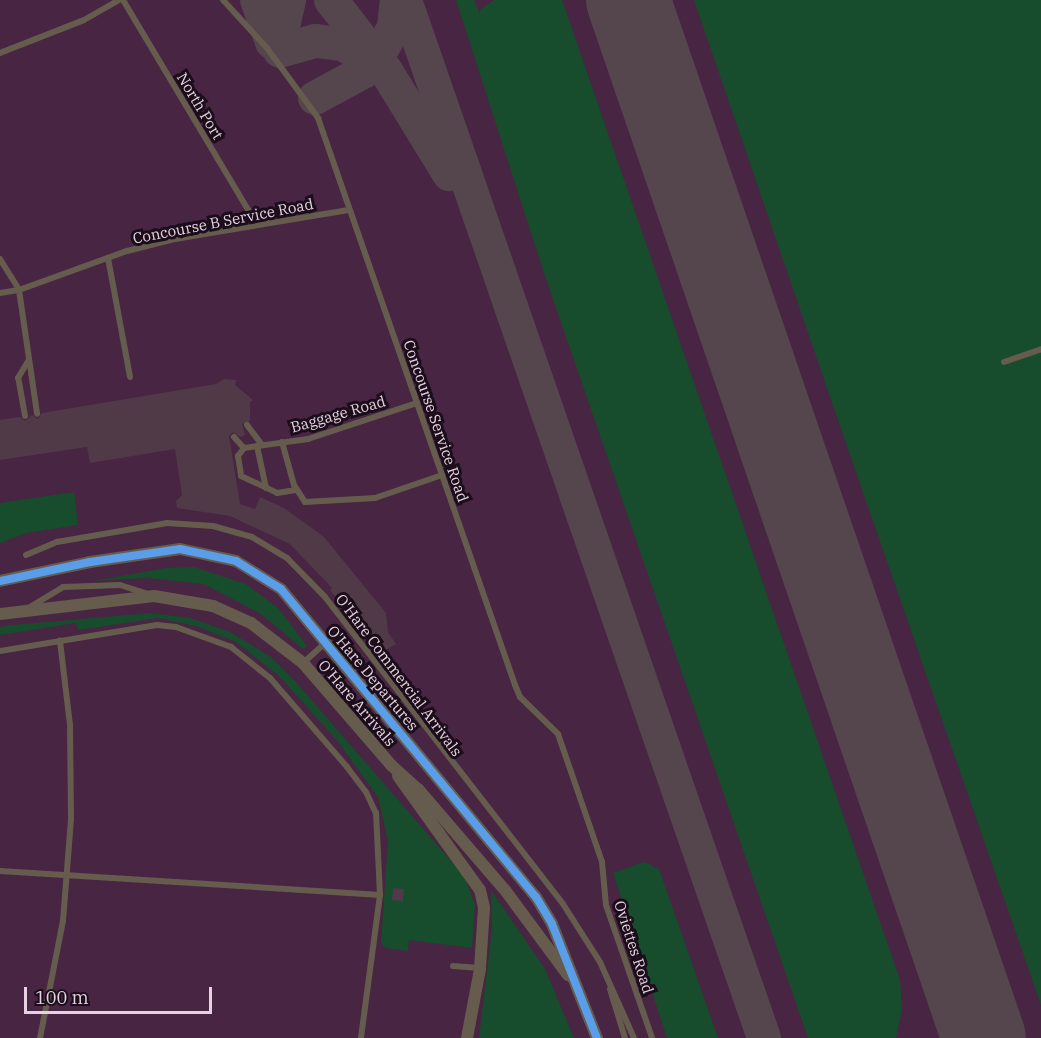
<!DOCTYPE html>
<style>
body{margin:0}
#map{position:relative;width:1041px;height:1038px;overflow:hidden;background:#362534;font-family:"IBM Plex Serif",serif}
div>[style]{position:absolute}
.built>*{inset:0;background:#472543;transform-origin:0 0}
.green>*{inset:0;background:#174d2c}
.taxiway>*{height:34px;margin:-17px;padding:0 17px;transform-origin:17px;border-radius:17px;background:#54464c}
.runway>*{height:84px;margin:-42px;padding:0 42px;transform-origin:42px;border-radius:42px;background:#54464c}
.building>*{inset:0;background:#513a48;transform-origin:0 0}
.lane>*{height:6px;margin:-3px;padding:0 3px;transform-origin:3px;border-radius:3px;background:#655c4d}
.street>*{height:12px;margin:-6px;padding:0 6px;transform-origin:6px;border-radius:6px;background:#655c4d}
.cycleway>*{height:8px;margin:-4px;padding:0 4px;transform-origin:4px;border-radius:4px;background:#5a9eea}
span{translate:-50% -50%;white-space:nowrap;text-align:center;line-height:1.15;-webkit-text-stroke:6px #1b0e1a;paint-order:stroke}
.street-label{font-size:15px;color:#e6d2e2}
.scale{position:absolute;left:24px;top:987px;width:188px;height:27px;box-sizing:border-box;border:3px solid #e6d2e2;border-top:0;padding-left:8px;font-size:18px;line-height:21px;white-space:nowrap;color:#e6d2e2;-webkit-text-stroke:4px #1b0e1a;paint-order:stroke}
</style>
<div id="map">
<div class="built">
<i style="left:0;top:0;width:1041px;height:1038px"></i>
</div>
<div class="green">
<i style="clip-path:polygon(456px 0,474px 0,480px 14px,480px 10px,494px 0,562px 0,900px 980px,902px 1009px,896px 1038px,808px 1038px,545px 276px)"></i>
<i style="clip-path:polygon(694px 0,1041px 0,1041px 1005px,840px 426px)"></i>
<i style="clip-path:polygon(74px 492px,78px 525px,26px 533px,0 543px,0 503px)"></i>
<i style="clip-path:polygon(194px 567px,246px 584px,279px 609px,307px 646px,303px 649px,261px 614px,204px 584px,148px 578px,93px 581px,166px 568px)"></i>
<i style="clip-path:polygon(151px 613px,190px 618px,230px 632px,271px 657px,295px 681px,464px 876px,475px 905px,472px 948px,409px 940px,408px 951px,385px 948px,381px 943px,388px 841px,378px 797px,336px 739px,279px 676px,236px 642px,196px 626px,158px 618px,78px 630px,76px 623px,0 635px,0 627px,12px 625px)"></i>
<i style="clip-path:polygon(644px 862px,659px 869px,718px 1038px,667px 1038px,613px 873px)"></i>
<i style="clip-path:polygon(491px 890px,545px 969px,574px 1038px,479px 1038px,492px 929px)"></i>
</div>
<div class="taxiway">
<i style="left:257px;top:0;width:45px;rotate:70.3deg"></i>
<i style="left:331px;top:0;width:90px;rotate:52.2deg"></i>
<i style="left:386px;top:71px;width:121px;rotate:58.5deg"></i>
<i style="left:405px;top:0;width:1098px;rotate:70.92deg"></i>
<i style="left:272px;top:42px;width:23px;rotate:-59deg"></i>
<i style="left:284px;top:22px;width:23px;rotate:-77deg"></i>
<i style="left:280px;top:51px;width:37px;rotate:-16deg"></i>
<i style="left:316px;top:41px;width:26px;rotate:7deg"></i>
<i style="left:342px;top:44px;width:41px;rotate:29.1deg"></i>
<i style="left:315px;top:98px;width:57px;rotate:-28.4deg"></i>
<i style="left:365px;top:71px;width:18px;rotate:-47deg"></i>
<i style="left:377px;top:58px;width:35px;rotate:-61deg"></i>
<i style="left:394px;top:27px;width:27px;rotate:-84deg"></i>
<i style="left:979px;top:1022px;width:17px;rotate:66deg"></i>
</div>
<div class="runway">
<i style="left:628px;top:0;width:1097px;rotate:71.07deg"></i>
</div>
<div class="building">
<i style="clip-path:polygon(224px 379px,236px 380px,235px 385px,253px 400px,250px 402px,250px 421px,242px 424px,245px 435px,241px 437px,233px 432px,229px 436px,240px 504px,255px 509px,260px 497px,284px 508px,324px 537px,386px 613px,388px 632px,396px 644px,384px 651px,379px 638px,364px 633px,330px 590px,332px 588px,290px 544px,230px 516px,177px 508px,176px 501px,182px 495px,175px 449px,90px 463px,87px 447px,0 460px,0 420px,20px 417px,25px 421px,32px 415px,38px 419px,42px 413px,216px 384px)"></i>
<i style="left:393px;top:888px;width:11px;height:12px;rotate:5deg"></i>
</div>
<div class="lane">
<i style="left:123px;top:0;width:262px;rotate:59.2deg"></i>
<i style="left:223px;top:0;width:65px;rotate:47.5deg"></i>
<i style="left:267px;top:48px;width:87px;rotate:53.9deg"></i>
<i style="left:318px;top:118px;width:600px;rotate:70.84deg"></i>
<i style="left:515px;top:685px;width:13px;rotate:67deg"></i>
<i style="left:520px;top:697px;width:53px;rotate:44.2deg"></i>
<i style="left:558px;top:734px;width:135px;rotate:71deg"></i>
<i style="left:602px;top:862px;width:43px;rotate:84.7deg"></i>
<i style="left:606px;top:905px;width:141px;rotate:70.9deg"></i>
<i style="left:0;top:53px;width:90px;rotate:-21.4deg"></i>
<i style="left:84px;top:20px;width:40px;rotate:-29.7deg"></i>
<i style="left:108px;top:258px;width:121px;rotate:79.5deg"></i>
<i style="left:0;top:259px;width:36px;rotate:58deg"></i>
<i style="left:19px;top:290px;width:125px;rotate:81.7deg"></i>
<i style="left:0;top:293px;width:19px;rotate:-9deg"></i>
<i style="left:19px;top:290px;width:115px;rotate:-19.9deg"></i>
<i style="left:127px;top:251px;width:49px;rotate:-14deg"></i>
<i style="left:175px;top:239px;width:176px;rotate:-9.5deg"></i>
<i style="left:1004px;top:362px;width:39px;rotate:-19deg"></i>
<i style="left:25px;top:416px;width:39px;rotate:-100deg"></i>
<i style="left:18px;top:378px;width:21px;rotate:-59deg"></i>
<i style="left:247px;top:425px;width:25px;rotate:53deg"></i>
<i style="left:234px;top:437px;width:15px;rotate:48deg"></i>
<i style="left:244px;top:448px;width:65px;rotate:-8deg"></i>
<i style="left:308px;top:439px;width:115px;rotate:-18.3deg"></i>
<i style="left:282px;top:442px;width:45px;rotate:74.4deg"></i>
<i style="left:294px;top:485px;width:20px;rotate:57deg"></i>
<i style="left:305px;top:502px;width:70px;rotate:-3.3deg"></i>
<i style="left:375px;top:498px;width:71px;rotate:-18.9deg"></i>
<i style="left:257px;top:446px;width:43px;rotate:77.9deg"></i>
<i style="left:244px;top:448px;width:10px;rotate:127deg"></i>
<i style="left:238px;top:456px;width:20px;rotate:81deg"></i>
<i style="left:241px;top:476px;width:40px;rotate:25deg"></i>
<i style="left:277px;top:493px;width:19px;rotate:-9deg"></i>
<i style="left:26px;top:555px;width:34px;rotate:-23deg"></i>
<i style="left:57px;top:542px;width:112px;rotate:-9.8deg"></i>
<i style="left:167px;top:523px;width:46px;rotate:3.7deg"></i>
<i style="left:213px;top:526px;width:41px;rotate:15.8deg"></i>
<i style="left:252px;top:537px;width:41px;rotate:31deg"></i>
<i style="left:287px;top:558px;width:54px;rotate:45.7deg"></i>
<i style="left:325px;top:597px;width:388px;rotate:52.2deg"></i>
<i style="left:563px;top:904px;width:69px;rotate:57.5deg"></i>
<i style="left:600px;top:962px;width:83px;rotate:65.9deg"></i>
<i style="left:30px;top:607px;width:39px;rotate:-31deg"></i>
<i style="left:63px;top:587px;width:57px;rotate:-2deg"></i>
<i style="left:120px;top:585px;width:29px;rotate:18deg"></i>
<i style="left:0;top:651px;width:159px;rotate:-9.4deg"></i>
<i style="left:157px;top:625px;width:19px;rotate:6deg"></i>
<i style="left:176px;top:627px;width:59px;rotate:20deg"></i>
<i style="left:231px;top:647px;width:50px;rotate:38.5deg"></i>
<i style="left:270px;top:678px;width:118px;rotate:49.1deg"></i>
<i style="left:347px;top:767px;width:31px;rotate:53deg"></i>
<i style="left:366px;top:792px;width:23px;rotate:65deg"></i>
<i style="left:376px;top:813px;width:82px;rotate:87.2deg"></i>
<i style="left:380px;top:895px;width:144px;rotate:97.6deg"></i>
<i style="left:303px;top:663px;width:31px;rotate:-42deg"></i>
<i style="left:0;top:871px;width:381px;rotate:3.6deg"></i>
<i style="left:453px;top:966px;width:27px;rotate:4deg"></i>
<i style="left:610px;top:989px;width:51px;rotate:73deg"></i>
<i style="left:40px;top:1038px;width:119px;rotate:-78.9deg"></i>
<i style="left:63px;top:921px;width:102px;rotate:-85.5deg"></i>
<i style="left:71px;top:819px;width:94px;rotate:-90.6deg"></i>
<i style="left:70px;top:725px;width:85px;rotate:-96.8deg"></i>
</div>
<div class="street">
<i style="left:0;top:581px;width:92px;rotate:-11.9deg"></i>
<i style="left:90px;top:562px;width:91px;rotate:-8.2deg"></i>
<i style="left:180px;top:549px;width:57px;rotate:12.1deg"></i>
<i style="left:236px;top:561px;width:53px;rotate:31.9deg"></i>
<i style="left:281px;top:589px;width:400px;rotate:50.4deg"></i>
<i style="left:536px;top:897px;width:31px;rotate:59deg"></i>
<i style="left:552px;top:924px;width:123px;rotate:68.5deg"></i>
<i style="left:0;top:614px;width:155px;rotate:-6.7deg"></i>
<i style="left:154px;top:596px;width:60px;rotate:9.6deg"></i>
<i style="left:213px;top:606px;width:42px;rotate:24.1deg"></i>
<i style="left:251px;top:623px;width:66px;rotate:37.6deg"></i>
<i style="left:303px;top:663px;width:135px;rotate:49.2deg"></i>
<i style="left:391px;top:765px;width:36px;rotate:42deg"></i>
<i style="left:418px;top:789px;width:133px;rotate:49.3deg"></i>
<i style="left:505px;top:890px;width:106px;rotate:53.5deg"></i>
<i style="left:398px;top:776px;width:140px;rotate:54.3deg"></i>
<i style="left:480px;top:890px;width:18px;rotate:77deg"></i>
<i style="left:484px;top:908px;width:61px;rotate:93.8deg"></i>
<i style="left:480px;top:969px;width:70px;rotate:100.7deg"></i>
</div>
<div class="cycleway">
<i style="left:0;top:581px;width:92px;rotate:-11.9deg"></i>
<i style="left:90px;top:562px;width:91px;rotate:-8.2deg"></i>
<i style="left:180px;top:549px;width:57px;rotate:12.1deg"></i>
<i style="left:236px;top:561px;width:53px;rotate:31.9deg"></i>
<i style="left:281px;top:589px;width:400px;rotate:50.4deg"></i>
<i style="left:536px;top:897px;width:31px;rotate:59deg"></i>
<i style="left:552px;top:924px;width:123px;rotate:68.5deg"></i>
</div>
<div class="street-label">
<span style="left:200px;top:106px;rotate:59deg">North Port</span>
<span style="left:223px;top:221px;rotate:-11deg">Concourse B Service Road</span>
<span style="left:338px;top:414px;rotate:-16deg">Baggage Road</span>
<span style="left:436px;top:421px;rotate:71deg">Concourse Service Road</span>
<span style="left:399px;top:675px;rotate:53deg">O'Hare Commercial Arrivals</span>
<span style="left:373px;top:678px;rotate:50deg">O'Hare Departures</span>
<span style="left:357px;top:703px;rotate:49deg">O'Hare Arrivals</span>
<span style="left:634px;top:947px;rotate:72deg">Oviettes Road</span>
</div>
<div class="scale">100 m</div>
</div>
